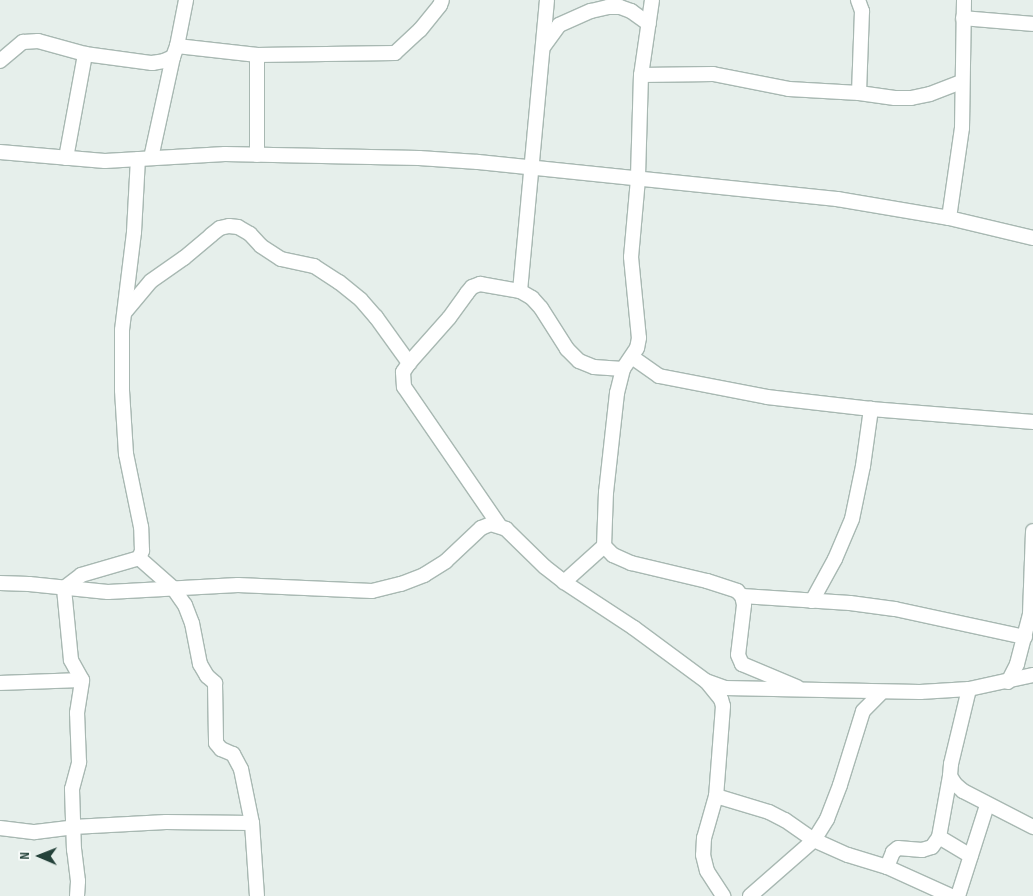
<!DOCTYPE html>
<style>
body{margin:0}
#map{position:relative;width:1033px;height:896px;overflow:hidden;background:#e6efeb;font-family:"Sofia Sans Condensed",sans-serif}
div>[style]{position:absolute}
.roads{filter:drop-shadow(1px 0 #a8b8b2) drop-shadow(-1px 0 #a8b8b2) drop-shadow(0 1px #a8b8b2) drop-shadow(0 -1px #a8b8b2)}
.minor>*{height:14px;margin:-7px;padding:0 7px;transform-origin:7px;border-radius:7px;background:#fff}
span{translate:-50% -50%;white-space:nowrap;text-align:center;line-height:1.15;-webkit-text-stroke:4px #f7fbf9;paint-order:stroke}
.north{position:absolute;left:15px;top:831px;width:50px;height:50px;-webkit-text-stroke:4px #f7fbf9;paint-order:stroke;rotate:271deg;font-size:14px;font-weight:700;line-height:20px;text-align:center;color:#24423a}
.north::after{content:'';display:block;margin:auto;width:18px;height:22px;background:#24423a;clip-path:polygon(50% 0,100% 100%,50% 72%,0 100%)}
</style>
<div id="map">
<div class="roads">
<div class="minor">
<i style="left:652px;top:0;width:76px;rotate:98.3deg"></i>
<i style="left:641px;top:75px;width:104px;rotate:91.7deg"></i>
<i style="left:638px;top:179px;width:78px;rotate:95.1deg"></i>
<i style="left:631px;top:257px;width:81px;rotate:84.4deg"></i>
<i style="left:639px;top:338px;width:10px;rotate:101deg"></i>
<i style="left:637px;top:348px;width:25px;rotate:124deg"></i>
<i style="left:623px;top:369px;width:25px;rotate:104deg"></i>
<i style="left:617px;top:393px;width:100px;rotate:96.3deg"></i>
<i style="left:606px;top:492px;width:54px;rotate:92.1deg"></i>
<i style="left:604px;top:546px;width:13px;rotate:45deg"></i>
<i style="left:613px;top:555px;width:20px;rotate:24deg"></i>
<i style="left:631px;top:563px;width:78px;rotate:13.3deg"></i>
<i style="left:707px;top:581px;width:32px;rotate:18deg"></i>
<i style="left:737px;top:591px;width:7px;rotate:45deg"></i>
<i style="left:742px;top:596px;width:9px;rotate:77deg"></i>
<i style="left:744px;top:605px;width:50px;rotate:96.8deg"></i>
<i style="left:738px;top:655px;width:10px;rotate:66deg"></i>
<i style="left:742px;top:664px;width:60px;rotate:22.7deg"></i>
<i style="left:858px;top:0;width:12px;rotate:70deg"></i>
<i style="left:862px;top:11px;width:82px;rotate:92.1deg"></i>
<i style="left:963px;top:18px;width:70px;rotate:4.9deg"></i>
<i style="left:177px;top:46px;width:81px;rotate:6.4deg"></i>
<i style="left:257px;top:55px;width:138px;rotate:-0.8deg"></i>
<i style="left:395px;top:53px;width:34px;rotate:-43deg"></i>
<i style="left:420px;top:30px;width:32px;rotate:-51deg"></i>
<i style="left:440px;top:5px;width:5px;rotate:-68deg"></i>
<i style="left:544px;top:46px;width:26px;rotate:-54deg"></i>
<i style="left:559px;top:25px;width:35px;rotate:-24deg"></i>
<i style="left:591px;top:11px;width:17px;rotate:-13deg"></i>
<i style="left:608px;top:7px;width:12px"></i>
<i style="left:620px;top:7px;width:12px;rotate:20deg"></i>
<i style="left:631px;top:11px;width:22px;rotate:36deg"></i>
<i style="left:257px;top:55px;width:100px;rotate:90deg"></i>
<i style="left:0;top:61px;width:30px;rotate:-40deg"></i>
<i style="left:23px;top:42px;width:15px;rotate:-4deg"></i>
<i style="left:38px;top:41px;width:49px;rotate:15.5deg"></i>
<i style="left:85px;top:54px;width:68px;rotate:7.7deg"></i>
<i style="left:152px;top:63px;width:12px;rotate:-9deg"></i>
<i style="left:164px;top:61px;width:10px;rotate:-24deg"></i>
<i style="left:173px;top:57px;width:12px;rotate:-70deg"></i>
<i style="left:177px;top:46px;width:47px;rotate:-78.9deg"></i>
<i style="left:641px;top:75px;width:72px;rotate:-0.8deg"></i>
<i style="left:713px;top:74px;width:77px;rotate:11.2deg"></i>
<i style="left:789px;top:89px;width:70px;rotate:3.3deg"></i>
<i style="left:859px;top:93px;width:36px;rotate:8deg"></i>
<i style="left:895px;top:98px;width:16px"></i>
<i style="left:911px;top:98px;width:19px;rotate:-12deg"></i>
<i style="left:930px;top:94px;width:34px;rotate:-21deg"></i>
<i style="left:0;top:152px;width:105px;rotate:4.9deg"></i>
<i style="left:105px;top:161px;width:120px;rotate:-3.3deg"></i>
<i style="left:225px;top:154px;width:194px;rotate:1.2deg"></i>
<i style="left:419px;top:158px;width:59px;rotate:3.9deg"></i>
<i style="left:478px;top:162px;width:361px;rotate:5.9deg"></i>
<i style="left:837px;top:199px;width:114px;rotate:9.6deg"></i>
<i style="left:949px;top:218px;width:86px;rotate:13.4deg"></i>
<i style="left:66px;top:158px;width:106px;rotate:-79.6deg"></i>
<i style="left:151px;top:158px;width:103px;rotate:-77.7deg"></i>
<i style="left:949px;top:218px;width:91px;rotate:-81.8deg"></i>
<i style="left:962px;top:128px;width:128px;rotate:-89.1deg"></i>
<i style="left:520px;top:291px;width:292px;rotate:-84.7deg"></i>
<i style="left:125px;top:312px;width:40px;rotate:-50deg"></i>
<i style="left:151px;top:281px;width:40px;rotate:-34.9deg"></i>
<i style="left:184px;top:258px;width:35px;rotate:-40deg"></i>
<i style="left:211px;top:235px;width:11px;rotate:-38deg"></i>
<i style="left:220px;top:228px;width:9px;rotate:-13deg"></i>
<i style="left:229px;top:226px;width:9px;rotate:6deg"></i>
<i style="left:238px;top:227px;width:14px;rotate:30deg"></i>
<i style="left:250px;top:234px;width:16px;rotate:47deg"></i>
<i style="left:261px;top:246px;width:24px;rotate:33deg"></i>
<i style="left:281px;top:259px;width:34px;rotate:12deg"></i>
<i style="left:314px;top:266px;width:30px;rotate:33deg"></i>
<i style="left:339px;top:282px;width:28px;rotate:39deg"></i>
<i style="left:361px;top:300px;width:23px;rotate:49deg"></i>
<i style="left:376px;top:317px;width:57px;rotate:54.3deg"></i>
<i style="left:632px;top:357px;width:33px;rotate:35deg"></i>
<i style="left:659px;top:376px;width:110px;rotate:11deg"></i>
<i style="left:767px;top:397px;width:105px;rotate:6.6deg"></i>
<i style="left:871px;top:409px;width:163px;rotate:4.6deg"></i>
<i style="left:499px;top:525px;width:168px;rotate:-124.5deg"></i>
<i style="left:404px;top:387px;width:15px;rotate:-94deg"></i>
<i style="left:403px;top:372px;width:11px;rotate:-56deg"></i>
<i style="left:409px;top:363px;width:60px;rotate:-48.4deg"></i>
<i style="left:449px;top:318px;width:31px;rotate:-54deg"></i>
<i style="left:467px;top:293px;width:8px;rotate:-50deg"></i>
<i style="left:472px;top:287px;width:9px;rotate:-21deg"></i>
<i style="left:480px;top:284px;width:41px;rotate:9.9deg"></i>
<i style="left:520px;top:291px;width:14px;rotate:30deg"></i>
<i style="left:532px;top:298px;width:13px;rotate:48deg"></i>
<i style="left:541px;top:308px;width:49px;rotate:57.6deg"></i>
<i style="left:567px;top:349px;width:17px;rotate:45deg"></i>
<i style="left:579px;top:361px;width:16px;rotate:22deg"></i>
<i style="left:594px;top:367px;width:29px;rotate:4deg"></i>
<i style="left:139px;top:558px;width:45px;rotate:41.4deg"></i>
<i style="left:173px;top:588px;width:21px;rotate:55deg"></i>
<i style="left:185px;top:605px;width:19px;rotate:69deg"></i>
<i style="left:192px;top:623px;width:42px;rotate:79deg"></i>
<i style="left:200px;top:664px;width:14px;rotate:60deg"></i>
<i style="left:207px;top:676px;width:11px;rotate:41deg"></i>
<i style="left:215px;top:683px;width:60px;rotate:89deg"></i>
<i style="left:216px;top:743px;width:8px;rotate:50deg"></i>
<i style="left:221px;top:749px;width:13px;rotate:23deg"></i>
<i style="left:233px;top:754px;width:17px;rotate:62deg"></i>
<i style="left:241px;top:769px;width:55px;rotate:78.5deg"></i>
<i style="left:252px;top:823px;width:73px;rotate:86.1deg"></i>
<i style="left:564px;top:582px;width:54px;rotate:-42deg"></i>
<i style="left:0;top:583px;width:29px;rotate:2deg"></i>
<i style="left:29px;top:584px;width:79px;rotate:5.8deg"></i>
<i style="left:108px;top:592px;width:130px;rotate:-3.1deg"></i>
<i style="left:238px;top:585px;width:134px;rotate:2.6deg"></i>
<i style="left:372px;top:591px;width:30px;rotate:-14deg"></i>
<i style="left:401px;top:584px;width:25px;rotate:-21deg"></i>
<i style="left:424px;top:575px;width:26px;rotate:-32deg"></i>
<i style="left:446px;top:561px;width:48px;rotate:-43.3deg"></i>
<i style="left:481px;top:528px;width:11px;rotate:-22deg"></i>
<i style="left:491px;top:524px;width:16px;rotate:18deg"></i>
<i style="left:506px;top:529px;width:54px;rotate:44.3deg"></i>
<i style="left:545px;top:567px;width:24px;rotate:38deg"></i>
<i style="left:564px;top:582px;width:84px;rotate:33.3deg"></i>
<i style="left:634px;top:628px;width:89px;rotate:36.4deg"></i>
<i style="left:706px;top:681px;width:20px;rotate:20deg"></i>
<i style="left:725px;top:688px;width:195px;rotate:1.2deg"></i>
<i style="left:920px;top:692px;width:49px;rotate:-3.5deg"></i>
<i style="left:969px;top:689px;width:66px;rotate:-12.3deg"></i>
<i style="left:742px;top:596px;width:108px;rotate:3.7deg"></i>
<i style="left:850px;top:603px;width:45px;rotate:7.6deg"></i>
<i style="left:895px;top:609px;width:133px;rotate:12.2deg"></i>
<i style="left:812px;top:601px;width:48px;rotate:-61.3deg"></i>
<i style="left:835px;top:559px;width:43px;rotate:-67deg"></i>
<i style="left:852px;top:519px;width:54px;rotate:-78.3deg"></i>
<i style="left:863px;top:466px;width:58px;rotate:-82deg"></i>
<i style="left:707px;top:682px;width:22px;rotate:51deg"></i>
<i style="left:721px;top:699px;width:7px;rotate:74deg"></i>
<i style="left:723px;top:706px;width:90px;rotate:94.4deg"></i>
<i style="left:716px;top:796px;width:44px;rotate:105.9deg"></i>
<i style="left:704px;top:838px;width:17px;rotate:93deg"></i>
<i style="left:703px;top:855px;width:16px;rotate:76deg"></i>
<i style="left:707px;top:871px;width:30px;rotate:57deg"></i>
<i style="left:1008px;top:682px;width:20px;rotate:-63deg"></i>
<i style="left:1017px;top:664px;width:52px;rotate:-75.4deg"></i>
<i style="left:1030px;top:614px;width:83px;rotate:-87.9deg"></i>
<i style="left:0;top:683px;width:82px;rotate:-2.1deg"></i>
<i style="left:969px;top:689px;width:77px;rotate:103.5deg"></i>
<i style="left:951px;top:764px;width:12px;rotate:95deg"></i>
<i style="left:950px;top:776px;width:9px;rotate:58deg"></i>
<i style="left:955px;top:784px;width:11px;rotate:41deg"></i>
<i style="left:963px;top:791px;width:79px;rotate:27.2deg"></i>
<i style="left:716px;top:796px;width:55px;rotate:16.8deg"></i>
<i style="left:769px;top:812px;width:18px;rotate:27deg"></i>
<i style="left:785px;top:820px;width:35px;rotate:35deg"></i>
<i style="left:814px;top:840px;width:37px;rotate:24deg"></i>
<i style="left:848px;top:855px;width:41px;rotate:17.1deg"></i>
<i style="left:887px;top:867px;width:70px;rotate:24.4deg"></i>
<i style="left:0;top:828px;width:35px;rotate:7deg"></i>
<i style="left:35px;top:832px;width:38px;rotate:-7deg"></i>
<i style="left:73px;top:827px;width:93px;rotate:-3.1deg"></i>
<i style="left:166px;top:822px;width:86px;rotate:0.7deg"></i>
<i style="left:939px;top:837px;width:37px;rotate:31deg"></i>
<i style="left:887px;top:867px;width:16px;rotate:-68deg"></i>
<i style="left:893px;top:852px;width:6px;rotate:-39deg"></i>
<i style="left:898px;top:848px;width:24px;rotate:5deg"></i>
<i style="left:922px;top:850px;width:10px;rotate:-17deg"></i>
<i style="left:932px;top:847px;width:12px;rotate:-55deg"></i>
<i style="left:939px;top:837px;width:62px;rotate:-79.8deg"></i>
<i style="left:77px;top:896px;width:15px;rotate:-86deg"></i>
<i style="left:78px;top:881px;width:31px;rotate:-97deg"></i>
<i style="left:74px;top:850px;width:61px;rotate:-91.9deg"></i>
<i style="left:72px;top:789px;width:28px;rotate:-75deg"></i>
<i style="left:79px;top:762px;width:49px;rotate:-92.3deg"></i>
<i style="left:77px;top:713px;width:33px;rotate:-81deg"></i>
<i style="left:82px;top:680px;width:23px;rotate:-119deg"></i>
<i style="left:71px;top:660px;width:72px;rotate:-95.6deg"></i>
<i style="left:64px;top:588px;width:21px;rotate:-37deg"></i>
<i style="left:81px;top:575px;width:60px;rotate:-16.3deg"></i>
<i style="left:139px;top:558px;width:8px;rotate:-67deg"></i>
<i style="left:142px;top:551px;width:24px;rotate:-92deg"></i>
<i style="left:141px;top:527px;width:75px;rotate:-101.6deg"></i>
<i style="left:126px;top:454px;width:64px;rotate:-93.6deg"></i>
<i style="left:122px;top:390px;width:60px;rotate:-90deg"></i>
<i style="left:122px;top:330px;width:99px;rotate:-83deg"></i>
<i style="left:134px;top:232px;width:73px;rotate:-86.9deg"></i>
<i style="left:750px;top:896px;width:85px;rotate:-41.2deg"></i>
<i style="left:814px;top:840px;width:25px;rotate:-58deg"></i>
<i style="left:827px;top:819px;width:36px;rotate:-69deg"></i>
<i style="left:840px;top:785px;width:77px;rotate:-72.7deg"></i>
<i style="left:863px;top:711px;width:27px;rotate:-45deg"></i>
<i style="left:958px;top:896px;width:96px;rotate:-72.3deg"></i>
</div>
</div>
<div class="north">N</div>
</div>
